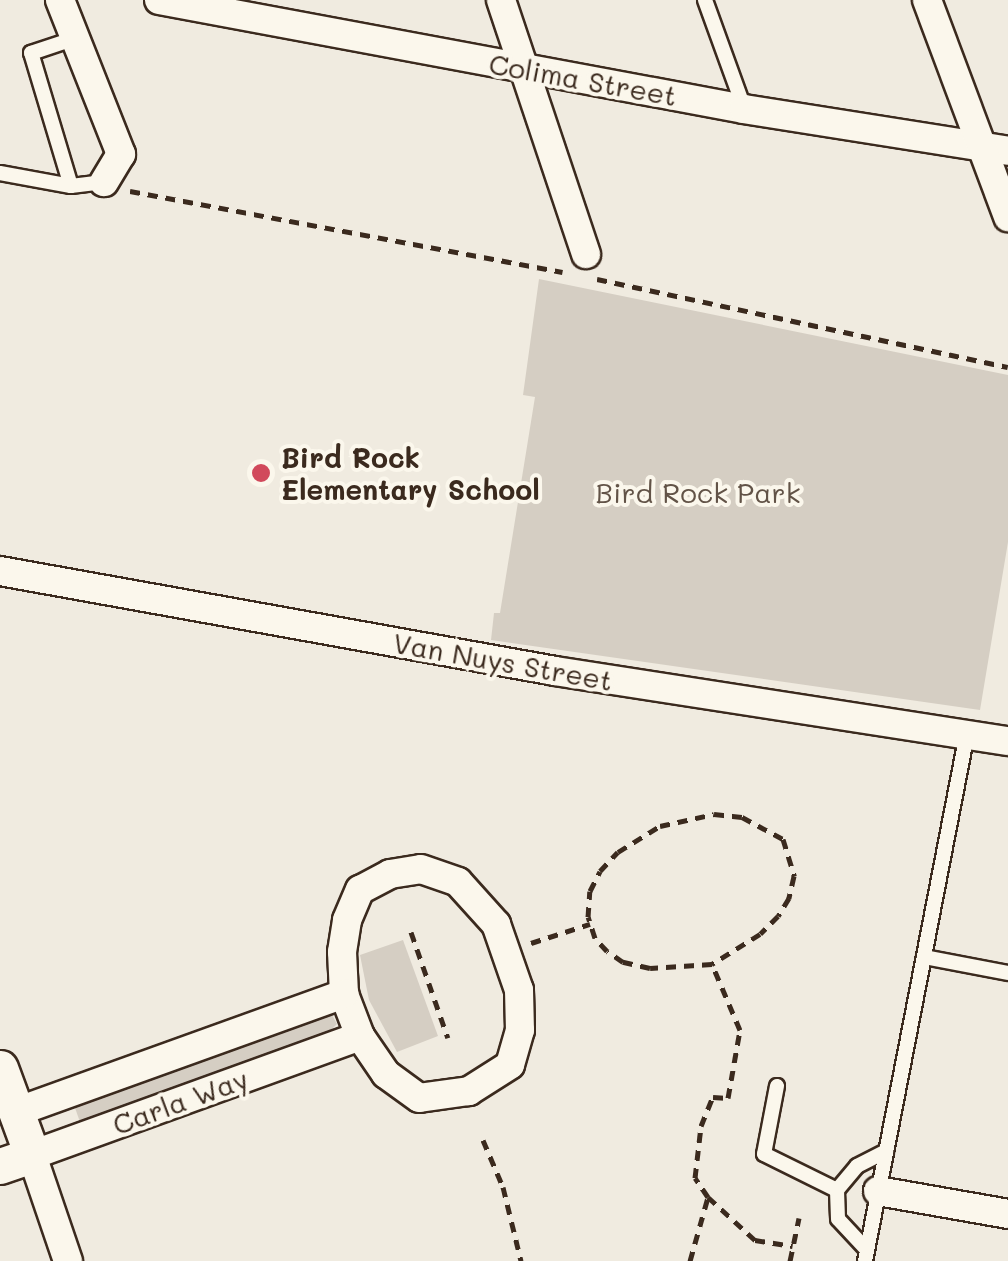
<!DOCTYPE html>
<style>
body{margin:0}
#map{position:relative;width:1008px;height:1261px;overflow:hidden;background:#f0ebe0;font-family:Mali,sans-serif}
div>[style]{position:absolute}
.green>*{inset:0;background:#d5cec3}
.path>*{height:5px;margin-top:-2.5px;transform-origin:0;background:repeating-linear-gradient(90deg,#3b2a1e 0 10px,transparent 0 18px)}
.roads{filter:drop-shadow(2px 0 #3b2a1e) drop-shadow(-2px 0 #3b2a1e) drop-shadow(0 2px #3b2a1e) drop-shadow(0 -2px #3b2a1e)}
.service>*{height:14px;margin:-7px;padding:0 7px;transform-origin:7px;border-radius:7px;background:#fbf7ec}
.minor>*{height:28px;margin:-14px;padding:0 14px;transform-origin:14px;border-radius:14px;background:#fbf7ec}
.tertiary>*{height:35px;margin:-17.5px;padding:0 17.5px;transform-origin:17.5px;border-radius:17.5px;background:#fbf7ec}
.dots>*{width:28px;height:28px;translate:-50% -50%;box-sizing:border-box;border:5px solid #fbf7ec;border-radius:50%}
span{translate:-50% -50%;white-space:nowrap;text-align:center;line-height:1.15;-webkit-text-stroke:8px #fbf7ec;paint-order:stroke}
.street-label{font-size:28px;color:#3b2a1e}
.poi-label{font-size:28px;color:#3b2a1e;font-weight:700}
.left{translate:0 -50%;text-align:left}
.park-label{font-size:28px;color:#625347}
</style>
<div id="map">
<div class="green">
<i style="clip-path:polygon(539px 279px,1008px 375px,1008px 542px,980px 710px,491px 640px,494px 613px,500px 613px,535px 397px,523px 395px)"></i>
<i style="clip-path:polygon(403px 940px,438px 1036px,397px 1052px,369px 1000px,360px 955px)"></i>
<i style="clip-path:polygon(331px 1013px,337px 1024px,329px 1032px,80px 1122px,74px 1105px)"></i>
</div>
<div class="path">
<i style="left:130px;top:191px;width:440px;rotate:10.6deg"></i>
<i style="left:597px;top:279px;width:420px;rotate:12.1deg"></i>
<i style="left:714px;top:814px;width:28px;rotate:6deg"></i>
<i style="left:742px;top:817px;width:47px;rotate:28.2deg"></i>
<i style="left:783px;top:839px;width:39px;rotate:73deg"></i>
<i style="left:794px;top:876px;width:23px;rotate:103deg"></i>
<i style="left:789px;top:898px;width:21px;rotate:121deg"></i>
<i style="left:778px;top:916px;width:25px;rotate:135deg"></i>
<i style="left:760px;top:934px;width:57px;rotate:148deg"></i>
<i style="left:712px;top:964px;width:62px;rotate:176.3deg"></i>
<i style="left:650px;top:968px;width:28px;rotate:-167deg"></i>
<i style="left:623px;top:962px;width:19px;rotate:-145deg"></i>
<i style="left:607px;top:951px;width:18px;rotate:-133deg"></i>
<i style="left:595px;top:938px;width:22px;rotate:-108deg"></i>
<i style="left:588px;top:917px;width:26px;rotate:-86deg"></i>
<i style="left:590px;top:891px;width:22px;rotate:-63deg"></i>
<i style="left:600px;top:871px;width:26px;rotate:-47deg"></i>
<i style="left:618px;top:852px;width:49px;rotate:-31.8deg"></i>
<i style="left:660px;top:826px;width:55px;rotate:-12.5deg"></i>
<i style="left:411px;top:932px;width:112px;rotate:70.8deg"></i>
<i style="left:531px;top:943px;width:62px;rotate:-17.9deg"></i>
<i style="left:483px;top:1140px;width:51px;rotate:66.9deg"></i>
<i style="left:503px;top:1187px;width:76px;rotate:76.3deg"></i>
<i style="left:708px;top:1197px;width:23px;rotate:-124deg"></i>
<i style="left:695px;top:1178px;width:52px;rotate:-83.4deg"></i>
<i style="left:701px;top:1126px;width:31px;rotate:-68deg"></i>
<i style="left:713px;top:1097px;width:15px;rotate:4deg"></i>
<i style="left:728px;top:1098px;width:69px;rotate:-80deg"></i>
<i style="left:740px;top:1030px;width:72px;rotate:-113deg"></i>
<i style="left:690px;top:1261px;width:66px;rotate:-74.3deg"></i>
<i style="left:708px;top:1197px;width:64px;rotate:42.5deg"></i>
<i style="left:755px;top:1240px;width:38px;rotate:9deg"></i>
<i style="left:790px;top:1261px;width:44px;rotate:-78.2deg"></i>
</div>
<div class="roads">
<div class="service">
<i style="left:705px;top:0;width:115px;rotate:70.1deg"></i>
<i style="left:0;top:173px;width:72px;rotate:10.4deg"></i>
<i style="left:71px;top:186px;width:33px;rotate:-7deg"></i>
<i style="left:71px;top:186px;width:139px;rotate:-106.7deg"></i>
<i style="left:31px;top:53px;width:47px;rotate:-18.4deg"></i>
<i style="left:924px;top:957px;width:86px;rotate:10.8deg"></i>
<i style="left:777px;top:1086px;width:69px;rotate:100.8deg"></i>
<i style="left:764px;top:1154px;width:81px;rotate:26.3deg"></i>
<i style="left:867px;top:1250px;width:42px;rotate:-133.1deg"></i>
<i style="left:838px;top:1219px;width:29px;rotate:-92deg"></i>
<i style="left:837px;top:1190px;width:31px;rotate:-50deg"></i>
<i style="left:857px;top:1166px;width:33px;rotate:-27deg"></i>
<i style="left:865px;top:1261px;width:537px;rotate:-79.05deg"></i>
</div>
<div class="minor">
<i style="left:60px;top:0;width:166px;rotate:68.4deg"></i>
<i style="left:121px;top:154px;width:33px;rotate:121deg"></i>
<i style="left:159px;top:0;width:595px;rotate:10.55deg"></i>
<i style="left:744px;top:109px;width:267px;rotate:9deg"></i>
<i style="left:501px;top:0;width:268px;rotate:71.5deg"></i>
<i style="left:927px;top:0;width:232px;rotate:69.5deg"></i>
<i style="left:0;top:571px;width:564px;rotate:10.21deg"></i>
<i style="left:555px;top:671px;width:458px;rotate:8.8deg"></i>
<i style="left:421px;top:869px;width:39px;rotate:19deg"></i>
<i style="left:458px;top:882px;width:57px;rotate:47.9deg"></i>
<i style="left:496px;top:924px;width:70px;rotate:70.8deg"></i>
<i style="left:519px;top:990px;width:40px;rotate:88.6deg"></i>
<i style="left:520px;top:1030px;width:36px;rotate:106deg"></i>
<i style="left:510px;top:1065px;width:49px;rotate:147.6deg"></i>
<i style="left:469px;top:1091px;width:50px;rotate:172deg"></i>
<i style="left:419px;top:1098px;width:41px;rotate:-144deg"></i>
<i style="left:386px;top:1074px;width:46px;rotate:-124.4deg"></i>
<i style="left:360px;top:1036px;width:45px;rotate:-110.9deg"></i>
<i style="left:344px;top:994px;width:42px;rotate:-92.7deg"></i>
<i style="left:342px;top:952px;width:32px;rotate:-81deg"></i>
<i style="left:347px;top:920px;width:33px;rotate:-67deg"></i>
<i style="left:360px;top:890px;width:34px;rotate:-28deg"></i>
<i style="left:390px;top:874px;width:31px;rotate:-9deg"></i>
<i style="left:16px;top:1112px;width:349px;rotate:-19.8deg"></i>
<i style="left:878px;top:1191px;width:132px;rotate:10deg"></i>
<i style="left:68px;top:1261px;width:112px;rotate:-108.8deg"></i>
<i style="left:32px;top:1155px;width:349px;rotate:-19.9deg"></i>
</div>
<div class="tertiary">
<i style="left:0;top:1068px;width:93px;rotate:69.8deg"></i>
<i style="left:32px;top:1155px;width:34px;rotate:161deg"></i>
</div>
</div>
<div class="dots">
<i style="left:261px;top:473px;background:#d1495b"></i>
</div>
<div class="street-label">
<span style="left:583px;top:79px;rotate:10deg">Colima Street</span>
<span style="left:503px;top:661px;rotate:10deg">Van Nuys Street</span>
<span style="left:180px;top:1101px;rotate:-20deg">Carla Way</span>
</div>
<div class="poi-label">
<span class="left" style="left:281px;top:473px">Bird Rock<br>Elementary School</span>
</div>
<div class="park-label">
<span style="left:698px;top:492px">Bird Rock Park</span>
</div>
</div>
